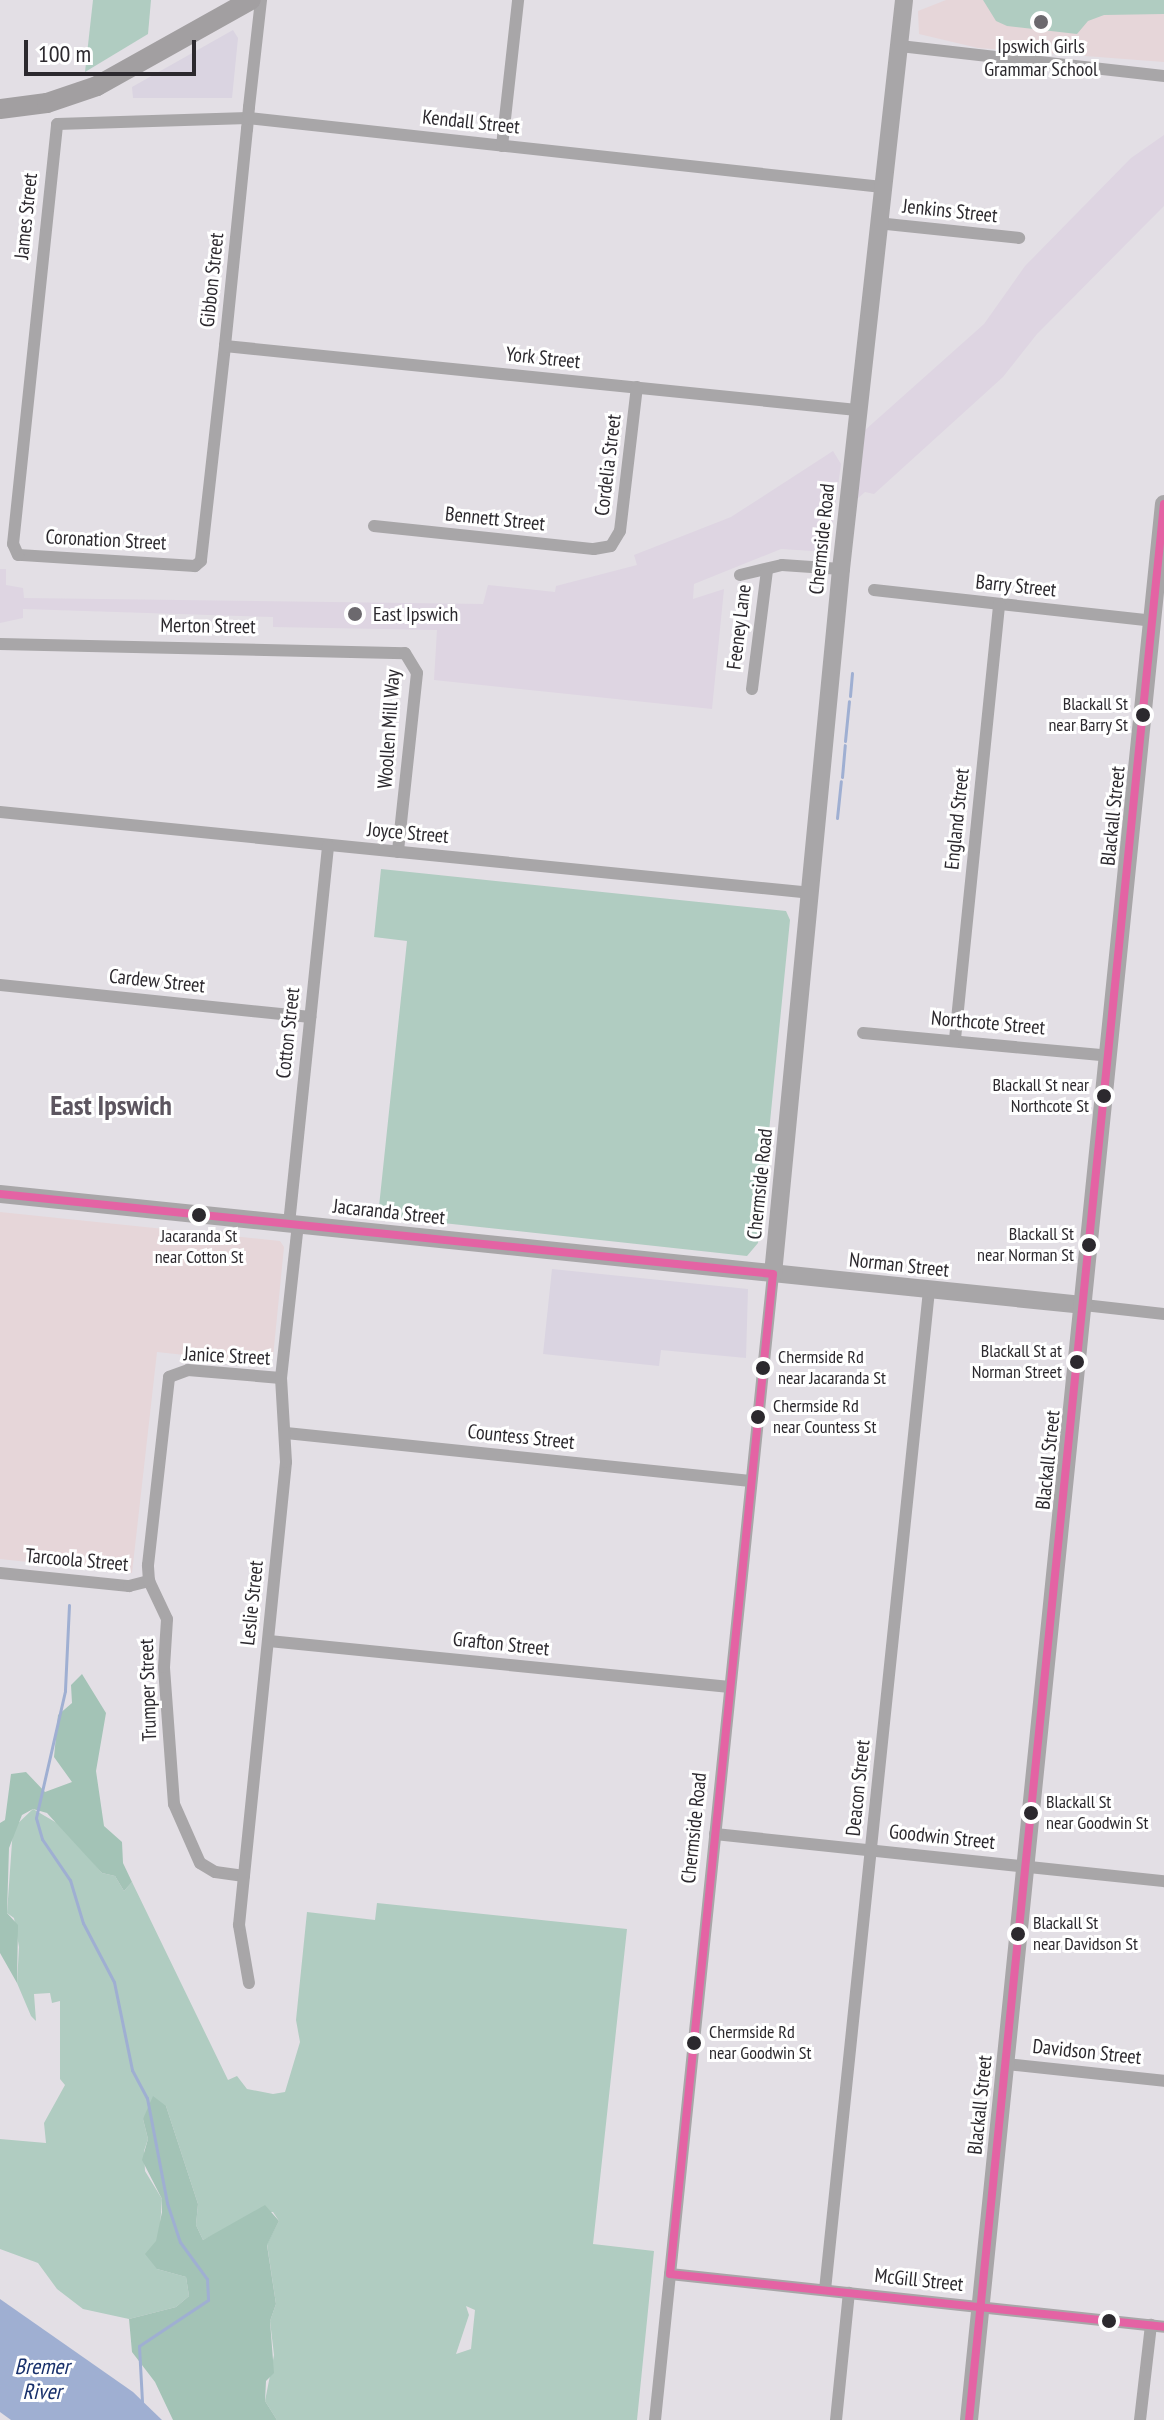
<!DOCTYPE html>
<style>
body{margin:0}
#map{position:relative;width:1164px;height:2420px;overflow:hidden;background:#e3dfe5;font-family:"PT Sans Narrow",sans-serif}
div>[style]{position:absolute}
.commercial>*{inset:0;background:#dad4e1}
.built>*{inset:0;background:#ded5e2}
.education>*{inset:0;background:#e6d6d9}
.green>*{inset:0;background:#b0ccc1}
.forest>*{inset:0;background:#a3c3b6}
.water>*{inset:0;background:#9fafd2}
.stream>*{height:3px;margin:-1.5px;padding:0 1.5px;transform-origin:1.5px;border-radius:1.5px;background:#9fafd2}
.street>*{height:12px;margin:-6px;padding:0 6px;transform-origin:6px;border-radius:6px;background:#a8a6a8}
.secondary>*{height:18px;margin:-9px;padding:0 9px;transform-origin:9px;border-radius:9px;background:#a8a6a8}
.primary>*{height:20px;margin:-10px;padding:0 10px;transform-origin:10px;border-radius:10px;background:#a29fa1}
.bus-1>*{height:8px;margin:-4px;padding:0 4px;transform-origin:4px;border-radius:4px;background:#e463a4}
.dots>*{width:22px;height:22px;translate:-50% -50%;box-sizing:border-box;border:4px solid #fff;border-radius:50%}
span{translate:-50% -50%;white-space:nowrap;text-align:center;line-height:1.15;-webkit-text-stroke:6px #fff;paint-order:stroke}
.bus-label{font-size:18px;color:#2c292e}
.right{translate:-100% -50%;text-align:right}
.left{translate:0 -50%;text-align:left}
.poi-label{font-size:20px;color:#2c292e}
.street-label{font-size:20px;color:#2c292e}
.water-label{font-size:22px;color:#19316c;font-style:italic}
.district-label{font-size:28px;color:#5c555f;font-weight:700}
.scale{position:absolute;left:24px;top:40px;width:172px;height:36px;box-sizing:border-box;border:4px solid #2c292e;border-top:0;padding-left:10px;font-size:24px;line-height:28px;white-space:nowrap;color:#2c292e;-webkit-text-stroke:6px #fff;paint-order:stroke}
</style>
<div id="map">
<div class="commercial">
<i style="clip-path:polygon(233px 30px,238px 38px,232px 98px,133px 98px,132px 87px)"></i>
<i style="clip-path:polygon(552px 1269px,748px 1289px,746px 1358px,661px 1350px,659px 1366px,543px 1354px)"></i>
</div>
<div class="built">
<i style="clip-path:polygon(1164px 135px,1164px 206px,1037px 334px,1003px 377px,874px 494px,865px 492px,857px 499px,864px 431px,984px 324px,1025px 266px,1131px 158px)"></i>
<i style="clip-path:polygon(833px 451px,841px 464px,829px 552px,781px 549px,694px 584px,693px 599px,724px 589px,712px 709px,434px 680px,437px 630px,273px 627px,273px 617px,23px 609px,23px 618px,0 623px,0 569px,6px 569px,6px 585px,23px 588px,24px 598px,483px 604px,488px 585px,555px 592px,556px 586px,637px 565px,634px 555px,731px 517px)"></i>
</div>
<div class="education">
<i style="clip-path:polygon(946px 0,1164px 0,1164px 62px,978px 48px,919px 34px,918px 11px)"></i>
<i style="clip-path:polygon(0 1212px,280px 1241px,284px 1247px,273px 1357px,267px 1364px,157px 1352px,132px 1573px,0 1559px)"></i>
</div>
<div class="green">
<i style="clip-path:polygon(93px 0,151px 0,148px 34px,85px 72px)"></i>
<i style="clip-path:polygon(983px 0,1164px 0,1164px 14px,1104px 15px,1088px 21px,1077px 34px,1007px 26px,996px 21px)"></i>
<i style="clip-path:polygon(381px 869px,786px 911px,790px 920px,758px 1243px,747px 1256px,378px 1216px,407px 941px,374px 937px)"></i>
<i style="clip-path:polygon(evenodd,33px 1809px,62px 1826px,102px 1873px,115px 1876px,124px 1891px,132px 1882px,228px 2080px,237px 2076px,247px 2089px,273px 2094px,285px 2092px,300px 2042px,296px 2020px,307px 1912px,375px 1920px,377px 1903px,627px 1929px,593px 2244px,654px 2251px,637px 2420px,277px 2420px,265px 2401px,274px 2355px,270px 2321px,276px 2304px,267px 2244px,279px 2221px,273px 2212px,262px 2212px,203px 2240px,196px 2225px,198px 2204px,166px 2106px,143px 2119px,148px 2139px,144px 2151px,145px 2171px,162px 2199px,157px 2269px,186px 2277px,189px 2296px,176px 2307px,129px 2319px,83px 2309px,57px 2289px,38px 2263px,0 2249px,0 2139px,46px 2143px,44px 2123px,65px 2085px,60px 2079px,60px 2001px,52px 2003px,50px 1993px,34px 1994px,36px 2021px,31px 2016px,17px 1983px,19px 1947px,14px 1918px,7px 1913px,13px 1828px,33px 1809px,466px 2306px,475px 2310px,471px 2349px,456px 2354px,469px 2315px,466px 2306px)"></i>
</div>
<div class="forest">
<i style="clip-path:polygon(82px 1674px,106px 1713px,96px 1771px,104px 1826px,122px 1842px,123px 1863px,132px 1882px,124px 1891px,115px 1876px,102px 1873px,47px 1813px,33px 1809px,22px 1815px,9px 1848px,7px 1913px,18px 1925px,17px 1983px,0 1953px,0 1823px,5px 1820px,11px 1774px,26px 1772px,45px 1792px,72px 1782px,54px 1757px,58px 1715px,72px 1703px,71px 1685px)"></i>
<i style="clip-path:polygon(153px 2096px,166px 2106px,198px 2204px,196px 2225px,203px 2240px,265px 2205px,279px 2221px,267px 2245px,276px 2304px,270px 2321px,274px 2373px,266px 2381px,265px 2401px,277px 2420px,173px 2420px,155px 2382px,132px 2352px,129px 2319px,176px 2307px,189px 2296px,186px 2277px,157px 2269px,145px 2254px,156px 2241px,162px 2212px,162px 2199px,142px 2160px,148px 2139px,143px 2119px)"></i>
</div>
<div class="water">
<i style="clip-path:polygon(0 2299px,133px 2392px,162px 2420px,11px 2420px,0 2412px)"></i>
</div>
<div class="stream">
<i style="left:850px;top:696px;width:23px;rotate:-85deg"></i>
<i style="left:845px;top:741px;width:40px;rotate:-84.3deg"></i>
<i style="left:842px;top:777px;width:32px;rotate:-85deg"></i>
<i style="left:837px;top:818px;width:37px;rotate:-84deg"></i>
<i style="left:69px;top:1605px;width:86px;rotate:92.7deg"></i>
<i style="left:65px;top:1691px;width:130px;rotate:102.9deg"></i>
<i style="left:36px;top:1818px;width:22px;rotate:74deg"></i>
<i style="left:42px;top:1839px;width:50px;rotate:55.7deg"></i>
<i style="left:70px;top:1880px;width:45px;rotate:73.2deg"></i>
<i style="left:83px;top:1923px;width:67px;rotate:62.3deg"></i>
<i style="left:114px;top:1982px;width:90px;rotate:78.4deg"></i>
<i style="left:132px;top:2070px;width:32px;rotate:62deg"></i>
<i style="left:147px;top:2098px;width:107px;rotate:79.2deg"></i>
<i style="left:167px;top:2203px;width:41px;rotate:71.6deg"></i>
<i style="left:180px;top:2242px;width:46px;rotate:53.9deg"></i>
<i style="left:207px;top:2279px;width:21px;rotate:87deg"></i>
<i style="left:208px;top:2300px;width:83px;rotate:146.3deg"></i>
<i style="left:139px;top:2346px;width:56px;rotate:86.9deg"></i>
</div>
<div class="street">
<i style="left:261px;top:0;width:108px;rotate:96.4deg"></i>
<i style="left:249px;top:107px;width:22px;rotate:95deg"></i>
<i style="left:247px;top:129px;width:218px;rotate:95.8deg"></i>
<i style="left:225px;top:346px;width:216px;rotate:96.4deg"></i>
<i style="left:201px;top:561px;width:8px;rotate:140deg"></i>
<i style="left:195px;top:566px;width:177px;rotate:-176.4deg"></i>
<i style="left:18px;top:555px;width:12px;rotate:-114deg"></i>
<i style="left:13px;top:544px;width:422px;rotate:-84deg"></i>
<i style="left:57px;top:124px;width:191px;rotate:-1.8deg"></i>
<i style="left:248px;top:118px;width:638px;rotate:6.21deg"></i>
<i style="left:900px;top:46px;width:266px;rotate:6.5deg"></i>
<i style="left:502px;top:146px;width:147px;rotate:-83.7deg"></i>
<i style="left:877px;top:223px;width:143px;rotate:6deg"></i>
<i style="left:225px;top:346px;width:635px;rotate:5.78deg"></i>
<i style="left:374px;top:526px;width:221px;rotate:6deg"></i>
<i style="left:594px;top:549px;width:17px;rotate:-10deg"></i>
<i style="left:611px;top:546px;width:17px;rotate:-59deg"></i>
<i style="left:620px;top:531px;width:145px;rotate:-83.3deg"></i>
<i style="left:740px;top:575px;width:43px;rotate:-13.4deg"></i>
<i style="left:782px;top:565px;width:59px;rotate:3.9deg"></i>
<i style="left:874px;top:590px;width:282px;rotate:6.3deg"></i>
<i style="left:0;top:644px;width:405px;rotate:1.3deg"></i>
<i style="left:405px;top:653px;width:23px;rotate:59deg"></i>
<i style="left:417px;top:673px;width:180px;rotate:96.1deg"></i>
<i style="left:752px;top:689px;width:120px;rotate:-82.8deg"></i>
<i style="left:0;top:812px;width:816px;rotate:5.7deg"></i>
<i style="left:0;top:985px;width:312px;rotate:5.9deg"></i>
<i style="left:863px;top:1033px;width:247px;rotate:5.3deg"></i>
<i style="left:955px;top:1039px;width:437px;rotate:-84.2deg"></i>
<i style="left:289px;top:1224px;width:380px;rotate:-84.1deg"></i>
<i style="left:1084px;top:1305px;width:81px;rotate:6.4deg"></i>
<i style="left:286px;top:1433px;width:467px;rotate:5.9deg"></i>
<i style="left:0;top:1573px;width:130px;rotate:5.8deg"></i>
<i style="left:129px;top:1586px;width:21px;rotate:-14deg"></i>
<i style="left:269px;top:1641px;width:463px;rotate:5.7deg"></i>
<i style="left:715px;top:1834px;width:451px;rotate:6deg"></i>
<i style="left:244px;top:1876px;width:29px;rotate:-172deg"></i>
<i style="left:215px;top:1872px;width:17px;rotate:-149deg"></i>
<i style="left:200px;top:1863px;width:64px;rotate:-113.8deg"></i>
<i style="left:174px;top:1804px;width:137px;rotate:-94.2deg"></i>
<i style="left:164px;top:1667px;width:48px;rotate:-86.4deg"></i>
<i style="left:167px;top:1619px;width:42px;rotate:-115.3deg"></i>
<i style="left:149px;top:1581px;width:16px;rotate:-94deg"></i>
<i style="left:148px;top:1565px;width:189px;rotate:-83.6deg"></i>
<i style="left:169px;top:1377px;width:20px;rotate:-20deg"></i>
<i style="left:188px;top:1370px;width:93px;rotate:4.9deg"></i>
<i style="left:249px;top:1983px;width:59px;rotate:-99.8deg"></i>
<i style="left:239px;top:1925px;width:465px;rotate:-84.2deg"></i>
<i style="left:286px;top:1462px;width:84px;rotate:-93.4deg"></i>
<i style="left:281px;top:1378px;width:154px;rotate:-83.7deg"></i>
<i style="left:1006px;top:2064px;width:159px;rotate:6.1deg"></i>
<i style="left:670px;top:2274px;width:497px;rotate:6.1deg"></i>
<i style="left:825px;top:2290px;width:1005px;rotate:-84.06deg"></i>
<i style="left:655px;top:2420px;width:1152px;rotate:-84.12deg"></i>
<i style="left:836px;top:2420px;width:128px;rotate:-84.2deg"></i>
<i style="left:1140px;top:2420px;width:96px;rotate:-83.4deg"></i>
</div>
<div class="secondary">
<i style="left:0;top:1194px;width:1090px;rotate:5.85deg"></i>
<i style="left:773px;top:1274px;width:708px;rotate:-84.49deg"></i>
<i style="left:841px;top:569px;width:572px;rotate:-83.68deg"></i>
<i style="left:969px;top:2420px;width:1926px;rotate:-84.19deg"></i>
</div>
<div class="primary">
<i style="left:0;top:109px;width:47px;rotate:-7.3deg"></i>
<i style="left:47px;top:103px;width:53px;rotate:-18.8deg"></i>
<i style="left:97px;top:86px;width:176px;rotate:-29.2deg"></i>
</div>
<div class="bus-1">
<i style="left:0;top:1194px;width:777px;rotate:5.91deg"></i>
<i style="left:670px;top:2274px;width:1005px;rotate:-84.12deg"></i>
<i style="left:670px;top:2274px;width:497px;rotate:6.1deg"></i>
<i style="left:969px;top:2420px;width:1926px;rotate:-84.19deg"></i>
</div>
<div class="dots">
<i style="left:1041px;top:22px;background:#6c696e"></i>
<i style="left:355px;top:614px;background:#6c696e"></i>
<i style="left:1143px;top:715px;background:#2c292e"></i>
<i style="left:1104px;top:1096px;background:#2c292e"></i>
<i style="left:199px;top:1215px;background:#2c292e"></i>
<i style="left:1089px;top:1245px;background:#2c292e"></i>
<i style="left:1077px;top:1362px;background:#2c292e"></i>
<i style="left:763px;top:1368px;background:#2c292e"></i>
<i style="left:758px;top:1417px;background:#2c292e"></i>
<i style="left:1031px;top:1813px;background:#2c292e"></i>
<i style="left:1018px;top:1934px;background:#2c292e"></i>
<i style="left:694px;top:2043px;background:#2c292e"></i>
<i style="left:1109px;top:2321px;background:#2c292e"></i>
</div>
<div class="bus-label">
<span class="right" style="left:1128px;top:715px">Blackall St<br>near Barry St</span>
<span class="right" style="left:1089px;top:1096px">Blackall St near<br>Northcote St</span>
<span class="right" style="left:1074px;top:1245px">Blackall St<br>near Norman St</span>
<span style="left:199px;top:1247px">Jacaranda St<br>near Cotton St</span>
<span class="right" style="left:1062px;top:1362px">Blackall St at<br>Norman Street</span>
<span class="left" style="left:778px;top:1368px">Chermside Rd<br>near Jacaranda St</span>
<span class="left" style="left:773px;top:1417px">Chermside Rd<br>near Countess St</span>
<span class="left" style="left:1046px;top:1813px">Blackall St<br>near Goodwin St</span>
<span class="left" style="left:1033px;top:1934px">Blackall St<br>near Davidson St</span>
<span class="left" style="left:709px;top:2043px">Chermside Rd<br>near Goodwin St</span>
</div>
<div class="poi-label">
<span style="left:1041px;top:58px">Ipswich Girls<br>Grammar School</span>
<span class="left" style="left:373px;top:614px">East Ipswich</span>
</div>
<div class="street-label">
<span style="left:471px;top:122px;rotate:6deg">Kendall Street</span>
<span style="left:950px;top:211px;rotate:6deg">Jenkins Street</span>
<span style="left:26px;top:216px;rotate:-84deg">James Street</span>
<span style="left:212px;top:280px;rotate:-84deg">Gibbon Street</span>
<span style="left:543px;top:358px;rotate:6deg">York Street</span>
<span style="left:608px;top:465px;rotate:-83deg">Cordelia Street</span>
<span style="left:495px;top:519px;rotate:6deg">Bennett Street</span>
<span style="left:822px;top:539px;rotate:-84deg">Chermside Road</span>
<span style="left:106px;top:540px;rotate:3deg">Coronation Street</span>
<span style="left:1016px;top:586px;rotate:6deg">Barry Street</span>
<span style="left:208px;top:626px;rotate:1deg">Merton Street</span>
<span style="left:739px;top:627px;rotate:-83deg">Feeney Lane</span>
<span style="left:389px;top:729px;rotate:-86deg">Woollen Mill Way</span>
<span style="left:1113px;top:816px;rotate:-84deg">Blackall Street</span>
<span style="left:957px;top:819px;rotate:-84deg">England Street</span>
<span style="left:408px;top:833px;rotate:5deg">Joyce Street</span>
<span style="left:157px;top:981px;rotate:6deg">Cardew Street</span>
<span style="left:988px;top:1023px;rotate:5deg">Northcote Street</span>
<span style="left:288px;top:1033px;rotate:-84deg">Cotton Street</span>
<span style="left:760px;top:1184px;rotate:-84deg">Chermside Road</span>
<span style="left:389px;top:1212px;rotate:6deg">Jacaranda Street</span>
<span style="left:899px;top:1265px;rotate:6deg">Norman Street</span>
<span style="left:227px;top:1356px;rotate:3deg">Janice Street</span>
<span style="left:521px;top:1437px;rotate:6deg">Countess Street</span>
<span style="left:1048px;top:1460px;rotate:-84deg">Blackall Street</span>
<span style="left:77px;top:1560px;rotate:5deg">Tarcoola Street</span>
<span style="left:252px;top:1603px;rotate:-84deg">Leslie Street</span>
<span style="left:501px;top:1644px;rotate:6deg">Grafton Street</span>
<span style="left:148px;top:1690px;rotate:-92deg">Trumper Street</span>
<span style="left:858px;top:1788px;rotate:-84deg">Deacon Street</span>
<span style="left:694px;top:1828px;rotate:-84deg">Chermside Road</span>
<span style="left:942px;top:1837px;rotate:6deg">Goodwin Street</span>
<span style="left:1087px;top:2052px;rotate:6deg">Davidson Street</span>
<span style="left:980px;top:2105px;rotate:-84deg">Blackall Street</span>
<span style="left:919px;top:2280px;rotate:6deg">McGill Street</span>
</div>
<div class="water-label">
<span style="left:42px;top:2379px">Bremer<br>River</span>
</div>
<div class="district-label">
<span style="left:111px;top:1105px">East Ipswich</span>
</div>
<div class="scale">100 m</div>
</div>
